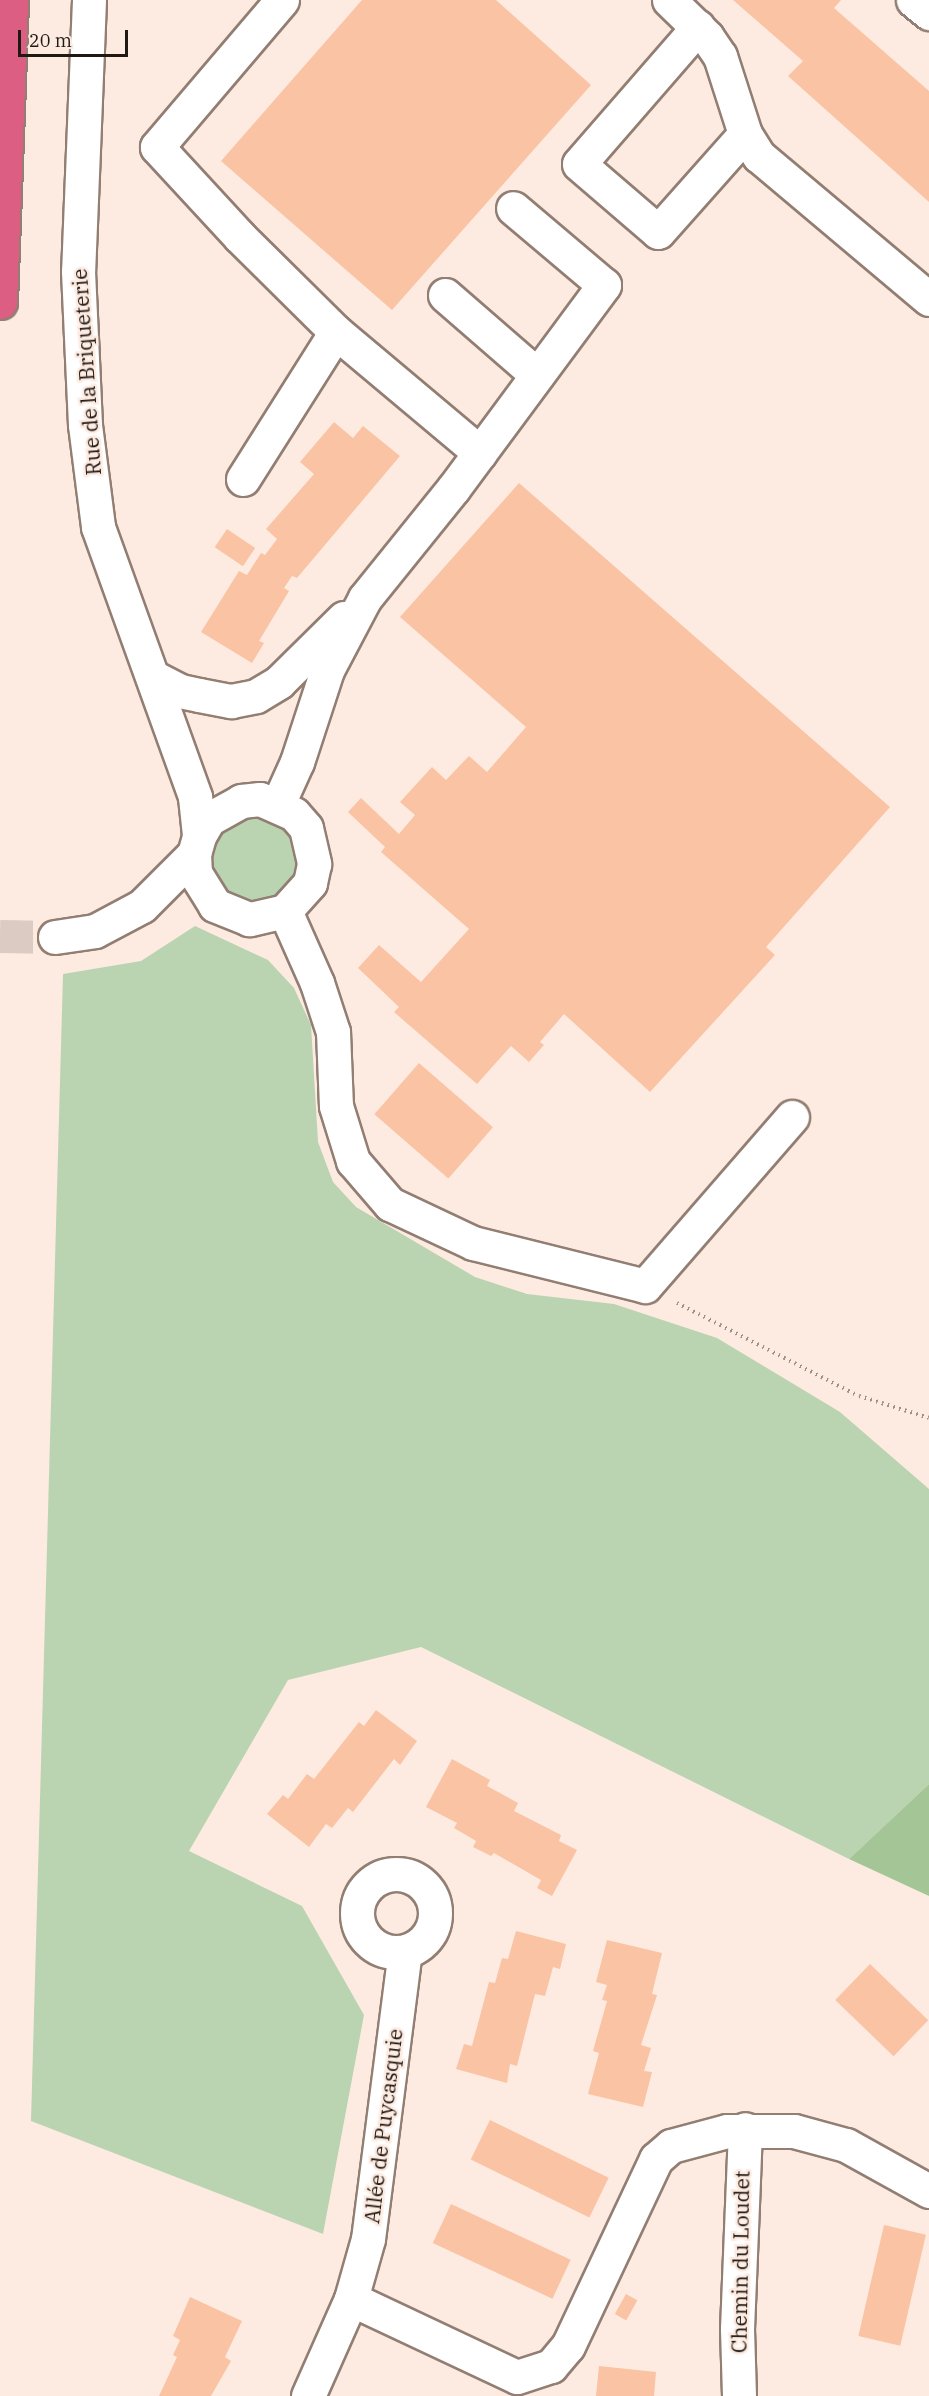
<!DOCTYPE html>
<meta charset="utf-8">
<style>
body{margin:0}
#map{position:relative;width:929px;height:2396px;overflow:hidden;background:#fdebe1;font-family:"IBM Plex Serif",serif}
div>[style]{position:absolute}
.green>*{inset:0;background:#bad4b1}
.round{border-radius:50%}
.forest>*{inset:0;background:#a4c696}
.building>*{inset:0;background:#fac3a3;transform-origin:0 0}
.minor-tunnel>*{height:33px;margin-top:-16.5px;transform-origin:0;background:repeating-linear-gradient(90deg,#dccbc2 0 33px,transparent 0 49px)}
.path>*{height:4px;margin-top:-2px;transform-origin:0;background:repeating-linear-gradient(90deg,#9e9088 0 1.5px,transparent 0 6px)}
.roads{filter:drop-shadow(2px 0 #927e72) drop-shadow(-2px 0 #927e72) drop-shadow(0 2px #927e72) drop-shadow(0 -2px #927e72)}
.minor>*{height:33px;margin:-16.5px;padding:0 16.5px;transform-origin:16.5px;border-radius:16.5px;background:#fff}
.minor>.ring{margin:-16.5px;padding:0;box-sizing:content-box;background:none;border:33px solid #fff;border-radius:50%}
.highway>*{height:33px;margin:-16.5px;padding:0 16.5px;transform-origin:16.5px;border-radius:16.5px;background:#dc5e82}
span{translate:-50% -50%;white-space:nowrap;text-align:center;line-height:1.15;-webkit-text-stroke:5px #fdebe1;paint-order:stroke}
.street-label{font-size:21px;color:#1f1813}
.scale{position:absolute;left:18px;top:30px;width:110px;height:27px;box-sizing:border-box;border:3px solid #1f1813;border-top:0;padding-left:8px;font-size:18px;line-height:21px;white-space:nowrap;color:#1f1813;-webkit-text-stroke:4px #fdebe1;paint-order:stroke}
</style>
<div id="map">
<div class="green">
<i class="round" style="left:212px;top:817px;width:86px;height:86px"></i>
<i style="clip-path:polygon(195px 926px,268px 960px,294px 988px,311px 1025px,318px 1142px,333px 1182px,356px 1207px,475px 1277px,527px 1294px,614px 1304px,717px 1338px,840px 1412px,929px 1489px,929px 1784px,849px 1859px,421px 1647px,288px 1680px,189px 1851px,302px 1906px,364px 2015px,323px 2234px,31px 2121px,63px 974px,141px 961px)"></i>
</div>
<div class="forest">
<i style="clip-path:polygon(929px 1784px,929px 1896px,849px 1859px)"></i>
</div>
<div class="building">
<i style="clip-path:polygon(362px 0,496px 0,591px 85px,392px 310px,221px 161px)"></i>
<i style="clip-path:polygon(733px 0,841px 0,834px 8px,929px 91px,929px 202px,788px 76px,803px 61px)"></i>
<i style="clip-path:polygon(334px 422px,353px 438px,363px 426px,400px 456px,297px 578px,292px 576px,284px 588px,289px 591px,259px 641px,264px 643px,252px 663px,201px 632px,239px 571px,247px 575px,261px 553px,265px 555px,277px 539px,266px 529px,314px 474px,300px 462px)"></i>
<i style="clip-path:polygon(519px 483px,890px 807px,766px 947px,775px 955px,650px 1092px,564px 1014px,540px 1042px,544px 1045px,529px 1062px,511px 1046px,477px 1084px,394px 1012px,399px 1007px,358px 968px,379px 945px,421px 982px,469px 929px,381px 852px,385px 847px,348px 812px,361px 798px,399px 834px,415px 815px,400px 802px,432px 767px,446px 780px,469px 756px,487px 772px,526px 727px,400px 617px)"></i>
<i style="left:227px;top:529px;width:34px;height:22px;rotate:34deg"></i>
<i style="left:419px;top:1063px;width:98px;height:68px;rotate:41deg"></i>
<i style="clip-path:polygon(376px 1710px,417px 1741px,400px 1765px,394px 1759px,353px 1812px,348px 1808px,332px 1828px,326px 1824px,309px 1847px,267px 1814px,283px 1795px,288px 1799px,307px 1774px,314px 1779px,359px 1722px,364px 1726px)"></i>
<i style="clip-path:polygon(452px 1759px,490px 1780px,487px 1786px,518px 1803px,514px 1811px,561px 1835px,559px 1841px,577px 1850px,552px 1896px,537px 1888px,541px 1880px,494px 1853px,491px 1856px,473px 1847px,476px 1841px,454px 1828px,457px 1823px,426px 1807px)"></i>
<i style="clip-path:polygon(516px 1931px,566px 1944px,560px 1969px,553px 1967px,545px 1996px,535px 1994px,517px 2066px,510px 2064px,507px 2083px,456px 2069px,464px 2044px,472px 2046px,489px 1982px,495px 1983px,502px 1958px,508px 1959px)"></i>
<i style="clip-path:polygon(607px 1940px,662px 1953px,652px 1994px,657px 1995px,641px 2045px,651px 2048px,644px 2071px,652px 2072px,643px 2107px,588px 2094px,599px 2053px,593px 2051px,607px 2001px,602px 2000px,607px 1985px,596px 1982px)"></i>
<i style="left:870px;top:1964px;width:81px;height:50px;rotate:44deg"></i>
<i style="left:490px;top:2120px;width:132px;height:44px;rotate:26deg"></i>
<i style="left:451px;top:2204px;width:132px;height:43px;rotate:25deg"></i>
<i style="left:884px;top:2225px;width:43px;height:114px;rotate:13deg"></i>
<i style="left:626px;top:2294px;width:13px;height:23px;rotate:29deg"></i>
<i style="clip-path:polygon(190px 2297px,242px 2321px,225px 2357px,231px 2361px,211px 2396px,159px 2396px,177px 2357px,173px 2355px,180px 2340px,173px 2336px)"></i>
<i style="clip-path:polygon(599px 2366px,656px 2372px,654px 2396px,596px 2396px)"></i>
</div>
<div class="minor-tunnel">
<i style="left:0;top:936px;width:55px;rotate:1deg"></i>
</div>
<div class="path">
<i style="left:677px;top:1303px;width:204px;rotate:27.1deg"></i>
<i style="left:859px;top:1396px;width:73px;rotate:17.4deg"></i>
</div>
<div class="roads">
<div class="minor">
<i style="left:89px;top:0;width:271px;rotate:92.3deg"></i>
<i style="left:78px;top:271px;width:154px;rotate:87.4deg"></i>
<i style="left:85px;top:425px;width:103px;rotate:82.7deg"></i>
<i style="left:98px;top:527px;width:287px;rotate:70.2deg"></i>
<i style="left:195px;top:797px;width:39px;rotate:84deg"></i>
<i style="left:282px;top:0;width:193px;rotate:130.4deg"></i>
<i style="left:157px;top:147px;width:122px;rotate:47.3deg"></i>
<i style="left:240px;top:237px;width:135px;rotate:44.7deg"></i>
<i style="left:336px;top:332px;width:188px;rotate:40deg"></i>
<i style="left:669px;top:0;width:53px;rotate:44.2deg"></i>
<i style="left:707px;top:37px;width:23px;rotate:56deg"></i>
<i style="left:720px;top:56px;width:82px;rotate:72.2deg"></i>
<i style="left:745px;top:134px;width:26px;rotate:58deg"></i>
<i style="left:759px;top:156px;width:222px;rotate:40.1deg"></i>
<i style="left:913px;top:0;width:21px;rotate:39deg"></i>
<i style="left:698px;top:27px;width:181px;rotate:131deg"></i>
<i style="left:579px;top:164px;width:104px;rotate:40.7deg"></i>
<i style="left:658px;top:232px;width:131px;rotate:-48.4deg"></i>
<i style="left:445px;top:295px;width:122px;rotate:41deg"></i>
<i style="left:243px;top:479px;width:174px;rotate:-57.7deg"></i>
<i style="left:153px;top:677px;width:30px;rotate:27deg"></i>
<i style="left:180px;top:691px;width:19px;rotate:12deg"></i>
<i style="left:199px;top:695px;width:33px;rotate:11deg"></i>
<i style="left:231px;top:701px;width:25px;rotate:-11deg"></i>
<i style="left:256px;top:696px;width:27px;rotate:-31deg"></i>
<i style="left:279px;top:682px;width:91px;rotate:-44.6deg"></i>
<i style="left:278px;top:804px;width:46px;rotate:-65.7deg"></i>
<i style="left:297px;top:762px;width:97px;rotate:-71.9deg"></i>
<i style="left:327px;top:670px;width:81px;rotate:-62.2deg"></i>
<i style="left:365px;top:598px;width:140px;rotate:-51.1deg"></i>
<i style="left:453px;top:489px;width:254px;rotate:-53.5deg"></i>
<i style="left:604px;top:285px;width:119px;rotate:-139.8deg"></i>
<i style="left:285px;top:911px;width:79px;rotate:66deg"></i>
<i style="left:317px;top:983px;width:52px;rotate:71.9deg"></i>
<i style="left:333px;top:1032px;width:74px;rotate:87.7deg"></i>
<i style="left:336px;top:1106px;width:58px;rotate:72.8deg"></i>
<i style="left:353px;top:1161px;width:57px;rotate:49.3deg"></i>
<i style="left:390px;top:1204px;width:92px;rotate:25.2deg"></i>
<i style="left:473px;top:1243px;width:177px;rotate:14deg"></i>
<i style="left:645px;top:1286px;width:224px;rotate:-49deg"></i>
<i style="left:55px;top:937px;width:40px;rotate:-8.5deg"></i>
<i style="left:95px;top:931px;width:53px;rotate:-28deg"></i>
<i style="left:142px;top:906px;width:74px;rotate:-45deg"></i>
<i style="left:194px;top:854px;width:19px;rotate:-74deg"></i>
<i style="left:199px;top:836px;width:20px;rotate:-60deg"></i>
<i style="left:209px;top:819px;width:37px;rotate:-29deg"></i>
<i style="left:241px;top:801px;width:19px;rotate:-6deg"></i>
<i style="left:260px;top:799px;width:37px;rotate:24deg"></i>
<i style="left:294px;top:814px;width:18px;rotate:49deg"></i>
<i style="left:306px;top:828px;width:37px;rotate:77deg"></i>
<i style="left:314px;top:864px;width:19px;rotate:102deg"></i>
<i style="left:310px;top:883px;width:38px;rotate:132deg"></i>
<i style="left:285px;top:911px;width:37px;rotate:167deg"></i>
<i style="left:249px;top:919px;width:37px;rotate:-158deg"></i>
<i style="left:215px;top:905px;width:38px;rotate:-122deg"></i>
<i style="left:195px;top:873px;width:19px;rotate:-93deg"></i>
<i class="ring" style="left:357px;top:1874px;width:45px;height:45px"></i>
<i style="left:351px;top:2299px;width:183px;rotate:25.2deg"></i>
<i style="left:517px;top:2377px;width:36px;rotate:-18deg"></i>
<i style="left:551px;top:2366px;width:26px;rotate:-50deg"></i>
<i style="left:568px;top:2346px;width:207px;rotate:-64.8deg"></i>
<i style="left:656px;top:2159px;width:20px;rotate:-41deg"></i>
<i style="left:671px;top:2146px;width:58px;rotate:-15deg"></i>
<i style="left:727px;top:2131px;width:67px"></i>
<i style="left:794px;top:2131px;width:54px;rotate:15.1deg"></i>
<i style="left:846px;top:2145px;width:95px;rotate:29deg"></i>
<i style="left:308px;top:2396px;width:106px;rotate:-66.1deg"></i>
<i style="left:351px;top:2299px;width:62px;rotate:-74.2deg"></i>
<i style="left:368px;top:2239px;width:290px;rotate:-82.7deg"></i>
<i style="left:739px;top:2396px;width:67px;rotate:-91.7deg"></i>
<i style="left:737px;top:2329px;width:200px;rotate:-87.7deg"></i>
</div>
<div class="highway">
<i style="left:0;top:302px;width:302px;rotate:-87.9deg"></i>
</div>
</div>
<div class="street-label">
<span style="left:86px;top:372px;rotate:-94deg">Rue de la Briqueterie</span>
<span style="left:383px;top:2126px;rotate:-83deg">Allée de Puycasquie</span>
<span style="left:740px;top:2262px;rotate:-89deg">Chemin du Loudet</span>
</div>
<div class="scale">20 m</div>
</div>
